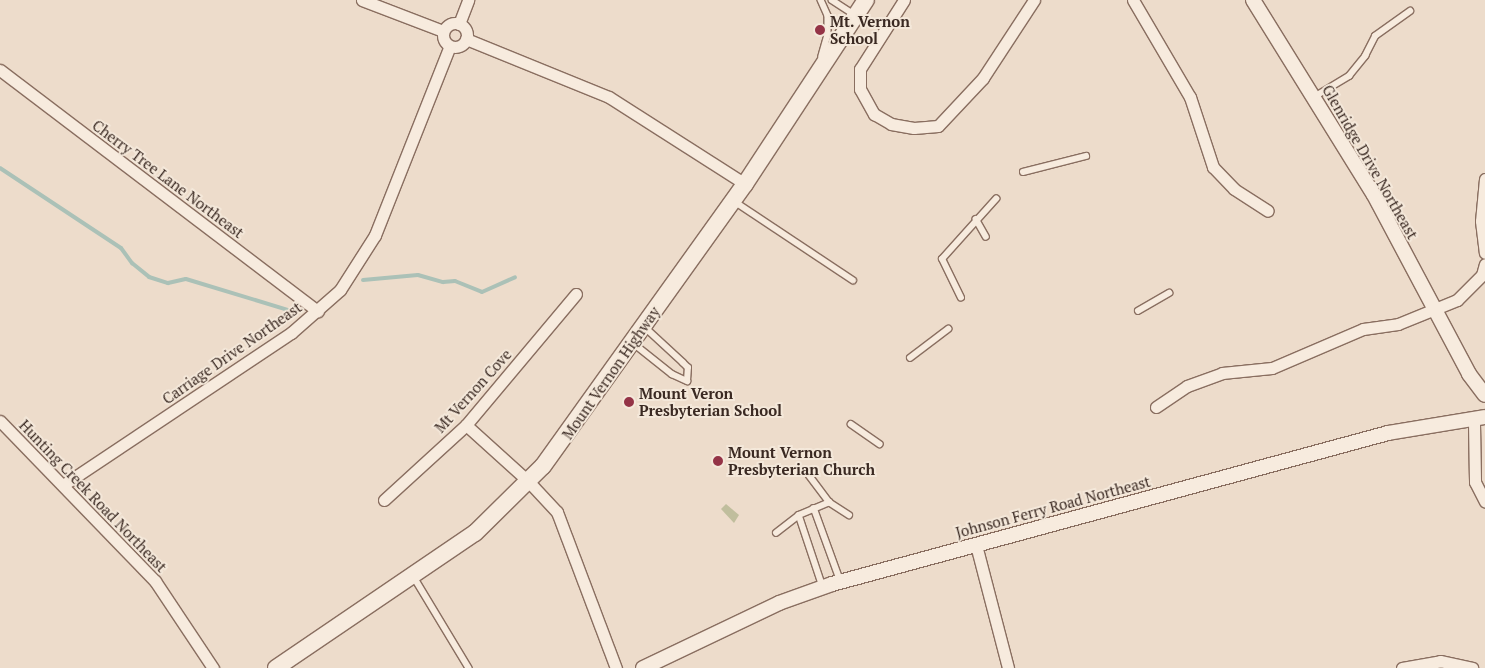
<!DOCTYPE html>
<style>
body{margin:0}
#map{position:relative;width:1485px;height:668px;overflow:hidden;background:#eddccb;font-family:"PT Serif",serif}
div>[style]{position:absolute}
.cemetery>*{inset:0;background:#c0be9d}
.stream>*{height:4px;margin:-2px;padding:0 2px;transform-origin:2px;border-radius:2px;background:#abc1b7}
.roads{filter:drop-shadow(1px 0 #896e60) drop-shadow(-1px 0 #896e60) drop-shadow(0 1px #896e60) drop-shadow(0 -1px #896e60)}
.service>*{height:5.5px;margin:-2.75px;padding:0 2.75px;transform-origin:2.75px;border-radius:2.75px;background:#f7ebde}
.minor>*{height:11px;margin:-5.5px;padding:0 5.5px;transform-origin:5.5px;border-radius:5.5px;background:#f7ebde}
.minor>.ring{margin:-5.5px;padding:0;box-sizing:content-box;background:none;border:11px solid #f7ebde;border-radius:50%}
.tertiary>*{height:14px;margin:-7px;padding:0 7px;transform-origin:7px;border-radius:7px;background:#f7ebde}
.secondary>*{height:16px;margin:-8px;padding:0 8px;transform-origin:8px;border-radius:8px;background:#f7ebde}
.dots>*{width:14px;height:14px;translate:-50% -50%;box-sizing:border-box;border:2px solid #f4e8da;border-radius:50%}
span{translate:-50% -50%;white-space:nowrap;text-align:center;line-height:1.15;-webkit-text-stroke:4px #f4e8da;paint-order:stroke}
.poi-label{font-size:15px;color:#3a2922;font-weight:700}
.left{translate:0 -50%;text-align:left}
.street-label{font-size:15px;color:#3a2922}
</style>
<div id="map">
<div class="cemetery">
<i style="clip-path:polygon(726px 504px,739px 515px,734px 523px,721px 509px)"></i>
</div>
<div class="stream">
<i style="left:0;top:168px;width:145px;rotate:33.5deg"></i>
<i style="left:121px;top:248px;width:19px;rotate:54deg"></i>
<i style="left:132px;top:263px;width:22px;rotate:39deg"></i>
<i style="left:149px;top:277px;width:20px;rotate:18deg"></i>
<i style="left:168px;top:283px;width:18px;rotate:-13deg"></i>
<i style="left:186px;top:279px;width:107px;rotate:16.9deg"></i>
<i style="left:363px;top:280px;width:55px;rotate:-5.2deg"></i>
<i style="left:418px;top:275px;width:26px;rotate:16deg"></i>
<i style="left:443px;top:282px;width:12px;rotate:-5deg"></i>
<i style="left:455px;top:281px;width:29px;rotate:22deg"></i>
<i style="left:482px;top:292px;width:36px;rotate:-24deg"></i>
</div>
<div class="roads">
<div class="service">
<i style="left:821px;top:0;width:17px;rotate:66deg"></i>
<i style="left:828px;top:16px;width:19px;rotate:90deg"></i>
<i style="left:828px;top:35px;width:22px;rotate:106deg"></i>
<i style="left:832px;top:0;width:27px;rotate:33deg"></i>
<i style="left:1314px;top:97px;width:41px;rotate:-31deg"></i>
<i style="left:1349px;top:76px;width:26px;rotate:-51deg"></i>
<i style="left:1365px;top:56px;width:22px;rotate:-63deg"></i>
<i style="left:1375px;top:36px;width:43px;rotate:-35.5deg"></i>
<i style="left:1023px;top:172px;width:65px;rotate:-14.3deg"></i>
<i style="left:734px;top:201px;width:143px;rotate:33.6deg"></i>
<i style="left:976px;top:219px;width:20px;rotate:60deg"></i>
<i style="left:961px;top:298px;width:43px;rotate:-116deg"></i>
<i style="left:942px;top:259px;width:81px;rotate:-48deg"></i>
<i style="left:1138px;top:311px;width:36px;rotate:-30deg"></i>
<i style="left:633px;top:343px;width:50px;rotate:38.5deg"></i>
<i style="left:672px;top:374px;width:17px;rotate:25deg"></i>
<i style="left:687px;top:381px;width:13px;rotate:-86deg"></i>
<i style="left:688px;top:368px;width:7px;rotate:-135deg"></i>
<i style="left:683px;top:363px;width:53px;rotate:-137.3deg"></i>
<i style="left:910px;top:358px;width:48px;rotate:-37.3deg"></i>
<i style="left:851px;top:424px;width:35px;rotate:35deg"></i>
<i style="left:809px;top:475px;width:34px;rotate:53deg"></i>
<i style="left:829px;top:502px;width:24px;rotate:33deg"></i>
<i style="left:814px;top:508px;width:79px;rotate:70deg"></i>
<i style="left:799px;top:515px;width:76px;rotate:71.6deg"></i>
<i style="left:776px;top:533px;width:29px;rotate:-38deg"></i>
<i style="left:799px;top:515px;width:33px;rotate:-23deg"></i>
<i style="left:414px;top:577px;width:106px;rotate:58.9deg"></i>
</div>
<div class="minor">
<i style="left:362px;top:0;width:87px;rotate:20.9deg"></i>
<i style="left:904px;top:0;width:82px;rotate:122.5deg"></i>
<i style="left:860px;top:69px;width:20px;rotate:90deg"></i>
<i style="left:860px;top:89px;width:29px;rotate:61deg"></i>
<i style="left:874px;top:114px;width:20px;rotate:30deg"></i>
<i style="left:891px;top:124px;width:23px;rotate:10deg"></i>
<i style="left:914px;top:128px;width:24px;rotate:-5deg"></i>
<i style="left:938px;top:126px;width:66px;rotate:-46.8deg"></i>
<i style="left:983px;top:78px;width:93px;rotate:-56.8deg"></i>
<i style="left:1133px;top:0;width:113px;rotate:59.6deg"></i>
<i style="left:1190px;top:97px;width:74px;rotate:71.8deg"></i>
<i style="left:1213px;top:167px;width:30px;rotate:46deg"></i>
<i style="left:1234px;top:189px;width:40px;rotate:32.9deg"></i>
<i class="ring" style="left:443px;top:23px;width:13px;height:13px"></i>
<i style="left:459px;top:24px;width:26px;rotate:-69deg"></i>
<i style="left:466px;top:39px;width:154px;rotate:22.1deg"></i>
<i style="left:609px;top:97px;width:161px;rotate:32.6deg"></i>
<i style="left:0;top:70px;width:399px;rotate:37.2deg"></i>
<i style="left:1485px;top:179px;width:42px;rotate:95.4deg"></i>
<i style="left:1481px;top:221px;width:32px;rotate:83deg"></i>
<i style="left:1156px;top:407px;width:37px;rotate:-34deg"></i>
<i style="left:1187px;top:386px;width:37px;rotate:-20deg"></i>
<i style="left:1222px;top:373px;width:50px;rotate:-5.7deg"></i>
<i style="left:1272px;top:368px;width:99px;rotate:-23.2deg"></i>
<i style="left:1363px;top:329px;width:35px;rotate:-8deg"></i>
<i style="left:1398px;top:324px;width:64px;rotate:-22.1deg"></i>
<i style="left:1457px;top:300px;width:35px;rotate:-45deg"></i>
<i style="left:1482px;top:275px;width:11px;rotate:-75deg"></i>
<i style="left:0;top:421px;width:223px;rotate:45.9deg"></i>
<i style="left:155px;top:581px;width:105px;rotate:56.3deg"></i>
<i style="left:1474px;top:423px;width:59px;rotate:89deg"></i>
<i style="left:1475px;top:482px;width:22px;rotate:63deg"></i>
<i style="left:466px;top:425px;width:85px;rotate:42.1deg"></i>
<i style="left:529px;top:482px;width:41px;rotate:47deg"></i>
<i style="left:557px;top:512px;width:167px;rotate:69.3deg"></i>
<i style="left:63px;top:485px;width:274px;rotate:-33.7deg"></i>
<i style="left:291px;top:333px;width:65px;rotate:-41.3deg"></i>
<i style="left:340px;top:290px;width:65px;rotate:-57.5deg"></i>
<i style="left:375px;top:235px;width:203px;rotate:-68.4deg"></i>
<i style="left:384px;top:500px;width:111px;rotate:-42.4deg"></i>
<i style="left:466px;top:425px;width:171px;rotate:-50deg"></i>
<i style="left:976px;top:545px;width:127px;rotate:75.4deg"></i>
<i style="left:1402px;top:668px;width:39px;rotate:-10deg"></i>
<i style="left:1440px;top:661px;width:33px;rotate:12deg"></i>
</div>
<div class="tertiary">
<i style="left:1253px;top:0;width:229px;rotate:58.2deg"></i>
<i style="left:1374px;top:195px;width:203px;rotate:62deg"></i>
<i style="left:1469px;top:374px;width:26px;rotate:53deg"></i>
<i style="left:643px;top:668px;width:151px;rotate:-25.5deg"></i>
<i style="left:779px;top:603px;width:56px;rotate:-19.7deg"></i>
<i style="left:832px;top:584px;width:576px;rotate:-15.19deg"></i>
<i style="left:1388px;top:433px;width:98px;rotate:-9.4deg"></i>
</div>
<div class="secondary">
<i style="left:276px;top:668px;width:240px;rotate:-34.2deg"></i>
<i style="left:475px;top:533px;width:95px;rotate:-44.6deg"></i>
<i style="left:543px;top:466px;width:347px;rotate:-54.4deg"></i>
<i style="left:745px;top:184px;width:220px;rotate:-56.7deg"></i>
</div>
</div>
<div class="dots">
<i style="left:820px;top:30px;background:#943346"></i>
<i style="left:629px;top:402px;background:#943346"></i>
<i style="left:718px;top:461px;background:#943346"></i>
</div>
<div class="poi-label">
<span class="left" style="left:830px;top:30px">Mt. Vernon<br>School</span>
<span class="left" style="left:639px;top:402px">Mount Veron<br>Presbyterian School</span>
<span class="left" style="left:728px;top:461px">Mount Vernon<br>Presbyterian Church</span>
</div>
<div class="street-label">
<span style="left:1370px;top:162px;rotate:60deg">Glenridge Drive Northeast</span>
<span style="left:168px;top:179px;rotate:37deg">Cherry Tree Lane Northeast</span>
<span style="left:232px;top:353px;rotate:-35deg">Carriage Drive Northeast</span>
<span style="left:611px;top:373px;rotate:-55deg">Mount Vernon Highway</span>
<span style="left:473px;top:391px;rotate:-48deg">Mt Vernon Cove</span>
<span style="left:93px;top:496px;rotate:46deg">Hunting Creek Road Northeast</span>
<span style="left:1053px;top:507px;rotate:-15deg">Johnson Ferry Road Northeast</span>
</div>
</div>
